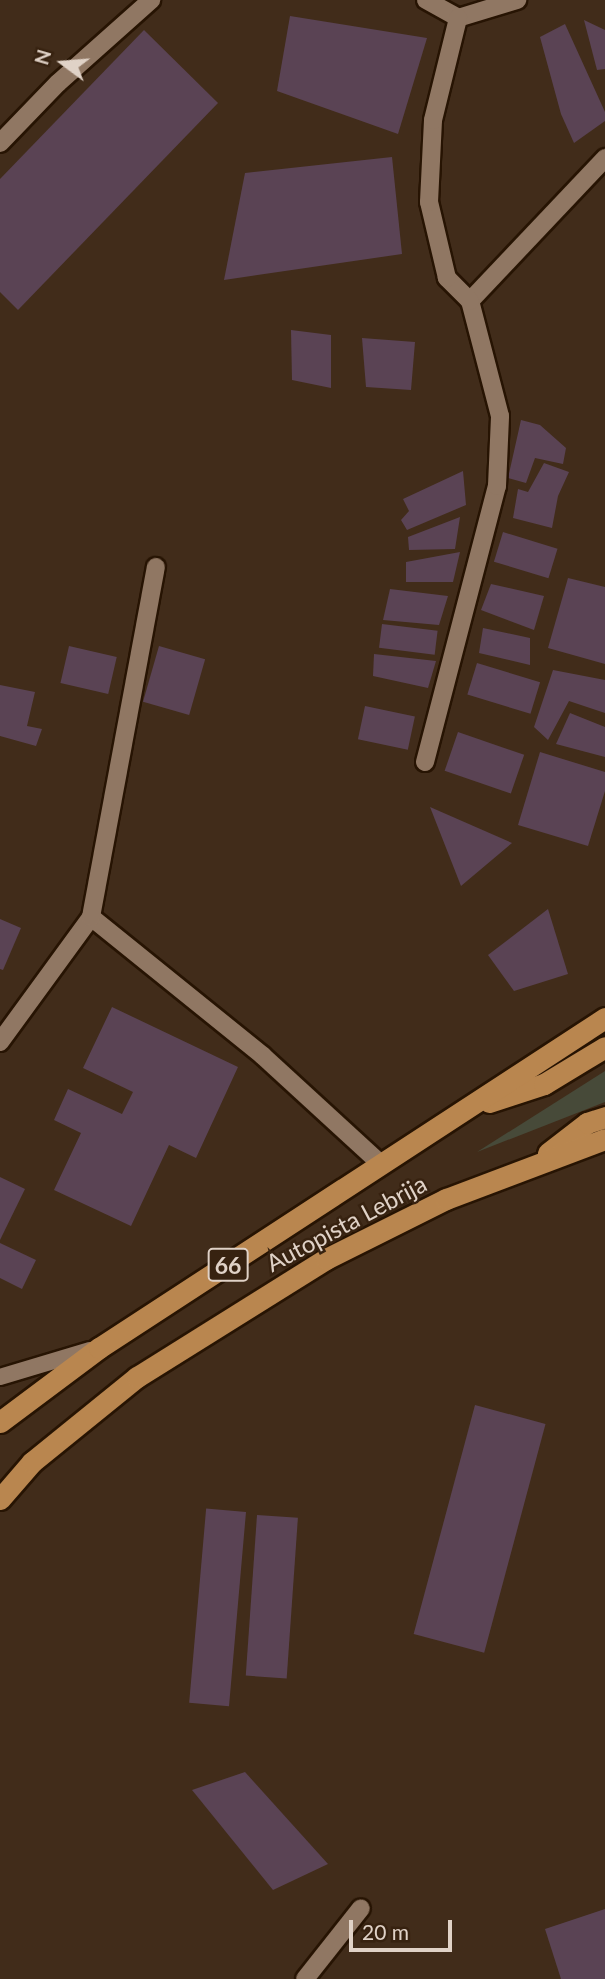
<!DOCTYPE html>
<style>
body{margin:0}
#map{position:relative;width:605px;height:1979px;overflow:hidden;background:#412c1a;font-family:Lato,sans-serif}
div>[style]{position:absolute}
.green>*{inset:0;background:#474a39}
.building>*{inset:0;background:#5a4354;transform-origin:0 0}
.roads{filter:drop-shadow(2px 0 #271403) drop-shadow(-2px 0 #271403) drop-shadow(0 2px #271403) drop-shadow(0 -2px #271403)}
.lane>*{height:16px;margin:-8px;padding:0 8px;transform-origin:8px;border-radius:8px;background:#907763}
.street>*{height:18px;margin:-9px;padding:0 9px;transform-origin:9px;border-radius:9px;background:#907763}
.highway>*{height:21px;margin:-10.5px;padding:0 10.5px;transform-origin:10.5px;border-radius:10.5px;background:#b9864f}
span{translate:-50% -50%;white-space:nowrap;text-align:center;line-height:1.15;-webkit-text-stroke:5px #372210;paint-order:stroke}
.shield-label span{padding:2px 5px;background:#372210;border:2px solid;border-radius:5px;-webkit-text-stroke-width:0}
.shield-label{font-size:23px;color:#e0d2c7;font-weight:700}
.street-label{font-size:24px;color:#e0d2c7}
.north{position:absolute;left:28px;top:28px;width:70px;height:70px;-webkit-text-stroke:5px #372210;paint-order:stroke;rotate:286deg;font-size:19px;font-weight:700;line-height:28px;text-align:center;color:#e0d2c7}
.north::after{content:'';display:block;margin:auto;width:24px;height:32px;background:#e0d2c7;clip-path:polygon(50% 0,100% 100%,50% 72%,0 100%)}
.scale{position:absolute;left:349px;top:1920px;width:103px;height:32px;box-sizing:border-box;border:4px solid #e0d2c7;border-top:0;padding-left:9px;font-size:21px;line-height:24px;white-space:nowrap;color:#e0d2c7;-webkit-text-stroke:5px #372210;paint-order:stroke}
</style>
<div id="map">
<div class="green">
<i style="clip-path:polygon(605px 1071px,605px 1102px,477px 1152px)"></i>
</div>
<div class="building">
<i style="clip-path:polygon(290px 16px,427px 38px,398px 134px,277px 91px)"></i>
<i style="clip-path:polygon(584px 20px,605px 30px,605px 69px,597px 70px)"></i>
<i style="clip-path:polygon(565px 24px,605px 112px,605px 121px,574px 143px,561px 114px,540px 37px)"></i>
<i style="clip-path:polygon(144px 30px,218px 103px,18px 310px,0 292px,0 179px)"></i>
<i style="clip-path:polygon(392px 157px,402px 254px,224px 280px,245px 173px)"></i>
<i style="clip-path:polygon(291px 330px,331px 335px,331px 388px,292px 380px)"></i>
<i style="clip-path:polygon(362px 338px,415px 342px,411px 390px,366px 387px)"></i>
<i style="clip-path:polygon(521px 420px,540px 425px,566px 448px,563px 464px,535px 458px,526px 483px,508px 478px)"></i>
<i style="clip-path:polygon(544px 463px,569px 472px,558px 496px,552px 528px,513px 518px,518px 489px,528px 492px)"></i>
<i style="clip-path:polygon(463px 471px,466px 505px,407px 530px,401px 520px,409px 511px,403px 499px)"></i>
<i style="clip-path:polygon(460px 517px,455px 549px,409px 550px,408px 537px)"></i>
<i style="left:503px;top:532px;width:57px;height:31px;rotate:17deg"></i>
<i style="clip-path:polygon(460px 552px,453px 582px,406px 582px,406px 562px)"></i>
<i style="clip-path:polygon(568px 578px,605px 587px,605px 664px,548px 648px)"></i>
<i style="clip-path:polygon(491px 584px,544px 596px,534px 630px,481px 610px)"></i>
<i style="clip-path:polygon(390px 589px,448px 596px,439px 625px,383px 620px)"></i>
<i style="left:382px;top:624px;width:56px;height:24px;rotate:7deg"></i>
<i style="clip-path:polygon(483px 628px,530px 638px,530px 665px,479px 653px)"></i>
<i style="left:69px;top:646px;width:49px;height:38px;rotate:13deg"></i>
<i style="left:159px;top:646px;width:48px;height:58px;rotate:16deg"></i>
<i style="clip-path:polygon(374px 654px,436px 661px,428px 688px,373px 676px)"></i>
<i style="left:477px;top:663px;width:66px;height:33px;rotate:17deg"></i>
<i style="clip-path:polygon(553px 670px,605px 680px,605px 713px,569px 701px,548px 740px,534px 727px)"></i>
<i style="clip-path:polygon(0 685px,35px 692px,27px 726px,42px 729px,36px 746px,0 736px)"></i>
<i style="left:365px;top:706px;width:51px;height:34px;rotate:12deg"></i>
<i style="clip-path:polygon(570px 713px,605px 727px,605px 757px,556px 744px)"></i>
<i style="left:458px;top:732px;width:70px;height:41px;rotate:19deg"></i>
<i style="clip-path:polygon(540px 752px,605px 772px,605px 791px,588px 846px,518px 825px)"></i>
<i style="clip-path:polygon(430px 807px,512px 843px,461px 886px)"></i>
<i style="clip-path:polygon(548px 909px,568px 974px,514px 991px,488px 955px)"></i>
<i style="clip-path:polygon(0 919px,21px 928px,3px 970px,0 969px)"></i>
<i style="clip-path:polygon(112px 1007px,238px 1067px,196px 1158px,169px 1145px,131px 1226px,54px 1190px,81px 1133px,54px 1120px,68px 1089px,122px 1114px,133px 1092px,83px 1068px)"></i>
<i style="clip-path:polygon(0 1177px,25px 1189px,0 1240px)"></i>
<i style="clip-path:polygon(0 1243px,36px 1260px,22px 1289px,0 1278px)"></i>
<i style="left:475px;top:1405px;width:73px;height:237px;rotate:15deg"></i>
<i style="left:246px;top:1512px;width:195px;height:40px;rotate:95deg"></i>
<i style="left:257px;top:1515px;width:41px;height:161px;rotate:4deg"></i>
<i style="clip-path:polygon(245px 1772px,328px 1864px,273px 1890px,192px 1790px)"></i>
<i style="clip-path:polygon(605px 1909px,605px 1979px,561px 1979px,545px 1929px)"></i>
</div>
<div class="roads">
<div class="lane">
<i style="left:0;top:1377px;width:94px;rotate:-16.7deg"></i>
</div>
<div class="street">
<i style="left:426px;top:0;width:37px;rotate:29deg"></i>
<i style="left:458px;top:18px;width:62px;rotate:-17deg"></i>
<i style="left:0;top:143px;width:83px;rotate:-46deg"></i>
<i style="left:58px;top:83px;width:125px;rotate:-41.7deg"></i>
<i style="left:470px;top:301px;width:197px;rotate:-46.6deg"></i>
<i style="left:425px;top:762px;width:285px;rotate:-75.4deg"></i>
<i style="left:497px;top:486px;width:70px;rotate:-87.5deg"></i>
<i style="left:500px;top:416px;width:119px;rotate:-104.6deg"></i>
<i style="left:470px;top:301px;width:33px;rotate:-135deg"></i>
<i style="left:447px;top:278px;width:78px;rotate:-103.3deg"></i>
<i style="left:429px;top:202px;width:82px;rotate:-87.2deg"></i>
<i style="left:433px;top:120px;width:105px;rotate:-76.2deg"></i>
<i style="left:91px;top:917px;width:221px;rotate:38.9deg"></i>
<i style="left:263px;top:1056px;width:161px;rotate:42.5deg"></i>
<i style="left:0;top:1042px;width:155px;rotate:-53.9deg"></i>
<i style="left:91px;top:917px;width:356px;rotate:-79.5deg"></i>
<i style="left:305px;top:1979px;width:90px;rotate:-51.7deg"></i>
</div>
<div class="highway">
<i style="left:489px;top:1102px;width:58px;rotate:-18.1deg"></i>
<i style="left:544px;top:1084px;width:71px;rotate:-31.2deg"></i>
<i style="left:548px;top:1153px;width:49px;rotate:-37.6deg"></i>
<i style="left:587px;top:1123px;width:19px;rotate:-18deg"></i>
<i style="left:0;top:1422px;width:124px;rotate:-36.8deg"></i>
<i style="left:99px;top:1348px;width:604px;rotate:-33.11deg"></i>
<i style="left:0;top:1499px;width:49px;rotate:-49.1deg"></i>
<i style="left:32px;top:1462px;width:135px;rotate:-39deg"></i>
<i style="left:137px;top:1377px;width:223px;rotate:-32deg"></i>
<i style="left:326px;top:1259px;width:134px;rotate:-26.6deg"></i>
<i style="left:446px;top:1199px;width:170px;rotate:-20.7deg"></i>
</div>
</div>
<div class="shield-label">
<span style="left:228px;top:1265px">66</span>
</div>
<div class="street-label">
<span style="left:346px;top:1223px;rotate:-28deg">Autopista Lebrija</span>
</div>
<div class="north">N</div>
<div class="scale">20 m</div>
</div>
